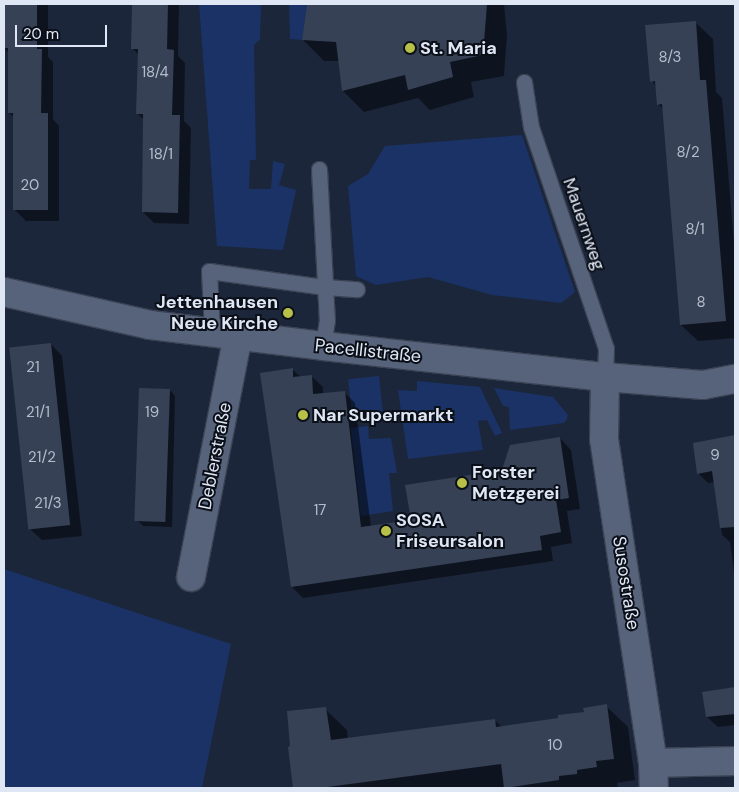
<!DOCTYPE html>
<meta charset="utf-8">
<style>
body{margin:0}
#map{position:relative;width:739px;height:792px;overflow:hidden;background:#1c263a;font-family:"DM Sans",sans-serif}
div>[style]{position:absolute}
.green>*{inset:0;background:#1a3265;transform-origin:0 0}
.shadow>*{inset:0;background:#0007}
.building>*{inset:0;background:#364156;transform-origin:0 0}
.roads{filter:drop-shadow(1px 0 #3a4253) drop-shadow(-1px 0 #3a4253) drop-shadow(0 1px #3a4253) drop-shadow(0 -1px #3a4253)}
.service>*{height:15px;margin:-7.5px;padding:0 7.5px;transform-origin:7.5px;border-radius:7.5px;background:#57637a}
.minor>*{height:28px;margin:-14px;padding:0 14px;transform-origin:14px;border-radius:14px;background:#57637a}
.dots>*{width:14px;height:14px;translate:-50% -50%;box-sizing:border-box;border:2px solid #0a0f18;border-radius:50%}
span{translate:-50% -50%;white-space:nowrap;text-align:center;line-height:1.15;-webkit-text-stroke:4px #0a0f18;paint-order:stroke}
.number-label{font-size:15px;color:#b5bdcc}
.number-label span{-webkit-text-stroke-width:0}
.poi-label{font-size:18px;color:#dfe6f4;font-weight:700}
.left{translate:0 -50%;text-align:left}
.right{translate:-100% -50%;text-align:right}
.street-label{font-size:18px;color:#dfe6f4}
.frame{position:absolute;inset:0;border:5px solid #dfe6f4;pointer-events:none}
.scale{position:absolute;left:15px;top:25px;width:92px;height:22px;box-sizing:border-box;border:2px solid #dfe6f4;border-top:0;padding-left:6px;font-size:15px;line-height:18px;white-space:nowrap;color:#dfe6f4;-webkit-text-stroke:4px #0a0f18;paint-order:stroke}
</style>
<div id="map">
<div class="green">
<i style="clip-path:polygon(199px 4px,261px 4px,260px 39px,254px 45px,256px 160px,250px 160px,249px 189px,271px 189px,273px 161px,285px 164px,279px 185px,296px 190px,283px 250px,217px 246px)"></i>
<i style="clip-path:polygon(289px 4px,307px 4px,302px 40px,290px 39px)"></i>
<i style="clip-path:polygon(522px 135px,575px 292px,561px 303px,492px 295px,428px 277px,376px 285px,356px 276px,348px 186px,368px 174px,385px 146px)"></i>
<i style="left:379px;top:376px;width:39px;height:31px;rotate:84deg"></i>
<i style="clip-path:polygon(417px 381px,480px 387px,502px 433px,495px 436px,487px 420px,478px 421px,483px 450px,408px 459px,398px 390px,417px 391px)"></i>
<i style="clip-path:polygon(494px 388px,553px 397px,568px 415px,567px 419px,564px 423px,510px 430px,509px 407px,503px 406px)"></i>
<i style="clip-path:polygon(368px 426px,369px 439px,391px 438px,397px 473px,389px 473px,393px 511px,361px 516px,351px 428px)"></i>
<i style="clip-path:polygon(4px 569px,231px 644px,202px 788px,4px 788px)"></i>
</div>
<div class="shadow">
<i style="clip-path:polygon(4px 4px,48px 4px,48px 57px,53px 62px,53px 119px,59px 126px,59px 221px,26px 221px,14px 209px,15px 118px,9px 113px,10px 54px,4px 48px)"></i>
<i style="clip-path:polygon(133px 4px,179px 4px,178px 56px,185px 63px,184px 121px,191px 128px,189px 224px,154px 223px,143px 212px,144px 120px,138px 114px,139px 55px,132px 48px)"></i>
<i style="clip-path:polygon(309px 4px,504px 4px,507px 35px,504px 76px,471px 82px,474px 97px,430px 110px,418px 98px,364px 112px,343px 91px,339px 61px,324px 61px,303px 40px)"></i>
<i style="clip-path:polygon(696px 23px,713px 39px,716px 92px,722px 98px,735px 255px,735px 338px,698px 341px,681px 325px,663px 109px,658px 104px,657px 87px,652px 81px)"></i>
<i style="clip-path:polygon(51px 344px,62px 356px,82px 536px,42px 540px,30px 529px)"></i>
<i style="clip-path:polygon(292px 369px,301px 377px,311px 376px,323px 387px,323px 394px,344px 392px,355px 403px,371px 527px,412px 521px,560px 438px,571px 450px,580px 509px,567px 511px,572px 543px,551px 547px,553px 561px,303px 598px,292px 587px)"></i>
<i style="clip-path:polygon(170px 390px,175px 396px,172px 527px,143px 526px,137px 520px)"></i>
<i style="clip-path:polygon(735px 437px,735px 581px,730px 542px,722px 535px,715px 482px,708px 483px,698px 473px,694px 444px)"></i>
<i style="clip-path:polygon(735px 688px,735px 725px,718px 727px,707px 717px,704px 693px)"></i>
<i style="clip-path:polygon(606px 706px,628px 727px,635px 780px,617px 783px,618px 788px,295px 788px,289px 748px,325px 709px,347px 730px,348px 739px,494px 720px,502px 727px,560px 719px)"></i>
</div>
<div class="building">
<i style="clip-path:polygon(4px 4px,37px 4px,37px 49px,42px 49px,41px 113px,48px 113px,48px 210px,13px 210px,13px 113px,8px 113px,8px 48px,4px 48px)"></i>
<i style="clip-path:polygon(132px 4px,168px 4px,167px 49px,174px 50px,172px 115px,180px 115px,178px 213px,142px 212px,143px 114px,136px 114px,138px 49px,131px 49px)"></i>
<i style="clip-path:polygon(307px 4px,487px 4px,483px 55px,450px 62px,453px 77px,408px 90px,405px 75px,342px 91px,336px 42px,302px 40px)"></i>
<i style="clip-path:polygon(696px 21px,700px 80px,706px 80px,726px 321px,680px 325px,662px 104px,657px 105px,655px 81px,650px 82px,645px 25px)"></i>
<i style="left:51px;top:343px;width:183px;height:42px;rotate:84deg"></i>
<i style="clip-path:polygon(293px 368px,293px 377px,312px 375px,313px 394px,345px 391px,361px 527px,411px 520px,405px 485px,502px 470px,510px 445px,560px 437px,569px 498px,556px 500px,561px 532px,540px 536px,542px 550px,291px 587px,260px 373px)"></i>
<i style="left:139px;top:388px;width:31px;height:133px;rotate:2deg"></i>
<i style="clip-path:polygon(735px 435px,735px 527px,720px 528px,712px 471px,697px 474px,693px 443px)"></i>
<i style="clip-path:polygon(735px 687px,735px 714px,706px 717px,702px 692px)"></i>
<i style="clip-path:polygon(607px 704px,614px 759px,596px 761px,597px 767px,577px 770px,577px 774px,559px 776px,559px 780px,504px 788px,501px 764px,320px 788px,293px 788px,288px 747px,290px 746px,287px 711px,326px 707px,331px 740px,495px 719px,496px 727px,558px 718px,558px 715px,584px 712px,583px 708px)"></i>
</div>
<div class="roads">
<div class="service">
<i style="left:524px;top:82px;width:46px;rotate:81.2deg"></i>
<i style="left:531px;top:127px;width:233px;rotate:71.3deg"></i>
<i style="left:606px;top:348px;width:29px;rotate:92deg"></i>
<i style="left:319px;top:169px;width:151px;rotate:87deg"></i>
<i style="left:327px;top:320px;width:26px;rotate:99deg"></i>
<i style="left:212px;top:332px;width:61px;rotate:-92.8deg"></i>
<i style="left:209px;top:271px;width:117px;rotate:7.9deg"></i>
<i style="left:325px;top:287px;width:32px;rotate:4deg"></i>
</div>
<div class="minor">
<i style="left:4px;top:292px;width:150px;rotate:12.7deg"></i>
<i style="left:150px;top:325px;width:174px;rotate:6.9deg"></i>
<i style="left:323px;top:346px;width:284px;rotate:6.3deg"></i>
<i style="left:605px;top:377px;width:98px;rotate:4.7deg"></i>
<i style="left:703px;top:385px;width:33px;rotate:-11deg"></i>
<i style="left:605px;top:377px;width:62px;rotate:90.9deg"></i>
<i style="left:604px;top:439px;width:328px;rotate:81.4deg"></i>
<i style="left:653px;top:763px;width:25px;rotate:88deg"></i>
<i style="left:191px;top:577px;width:247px;rotate:-79deg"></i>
<i style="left:653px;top:763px;width:82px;rotate:-1.4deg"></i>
</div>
</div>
<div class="dots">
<i style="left:410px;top:48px;background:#b8c147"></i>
<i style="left:288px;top:313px;background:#b8c147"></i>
<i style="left:303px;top:415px;background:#b8c147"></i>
<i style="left:462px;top:483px;background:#b8c147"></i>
<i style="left:386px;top:531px;background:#b8c147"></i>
</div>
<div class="number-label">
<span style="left:670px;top:58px">8/3</span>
<span style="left:155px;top:73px">18/4</span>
<span style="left:688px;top:153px">8/2</span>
<span style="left:161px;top:155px">18/1</span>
<span style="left:30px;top:186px">20</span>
<span style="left:695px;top:230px">8/1</span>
<span style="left:701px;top:303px">8</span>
<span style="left:33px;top:368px">21</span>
<span style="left:38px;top:413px">21/1</span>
<span style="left:152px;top:413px">19</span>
<span style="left:715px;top:456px">9</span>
<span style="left:42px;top:458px">21/2</span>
<span style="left:48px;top:504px">21/3</span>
<span style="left:320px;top:511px">17</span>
<span style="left:555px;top:746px">10</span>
</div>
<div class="poi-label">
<span class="left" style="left:420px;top:48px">St. Maria</span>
<span class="right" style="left:278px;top:313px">Jettenhausen<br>Neue Kirche</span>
<span class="left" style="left:313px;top:415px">Nar Supermarkt</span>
<span class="left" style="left:472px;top:483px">Forster<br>Metzgerei</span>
<span class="left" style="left:396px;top:531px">SOSA<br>Friseursalon</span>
</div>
<div class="street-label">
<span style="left:584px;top:224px;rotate:71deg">Mauernweg</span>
<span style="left:368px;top:351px;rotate:6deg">Pacellistraße</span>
<span style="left:215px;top:456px;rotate:-79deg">Deblerstraße</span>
<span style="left:626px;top:583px;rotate:81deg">Susostraße</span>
</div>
<div class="frame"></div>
<div class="scale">20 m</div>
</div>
